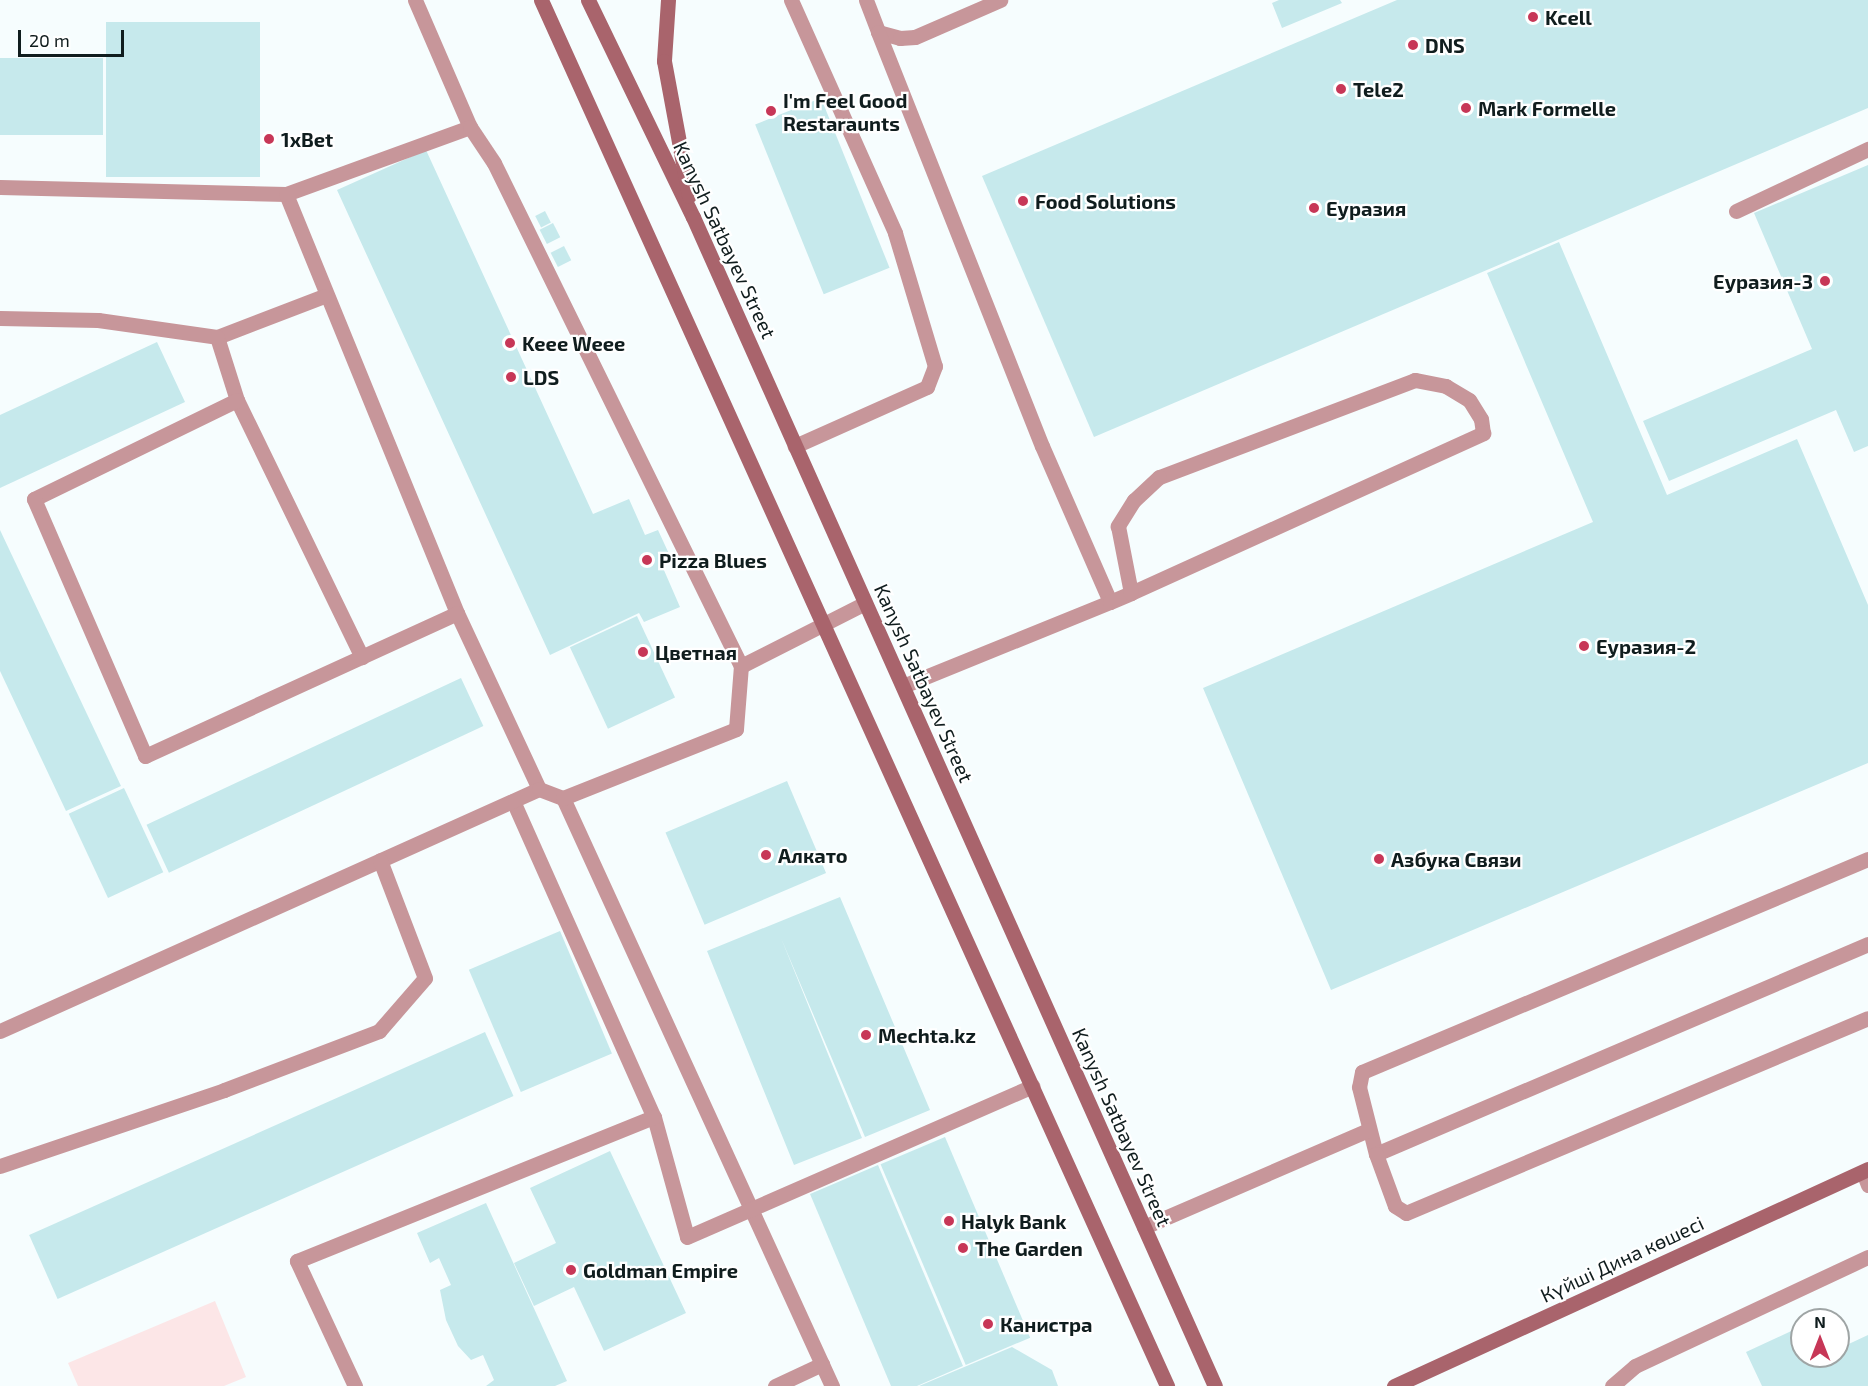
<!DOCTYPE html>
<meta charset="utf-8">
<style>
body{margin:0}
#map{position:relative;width:1868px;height:1386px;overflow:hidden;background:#f6fdfe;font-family:"Exo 2",sans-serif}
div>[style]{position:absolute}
.green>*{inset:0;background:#fce6e7}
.building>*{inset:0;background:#c6e9ec;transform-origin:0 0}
.lane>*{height:15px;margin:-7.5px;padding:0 7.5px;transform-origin:7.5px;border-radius:7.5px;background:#c7969a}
.secondary>*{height:15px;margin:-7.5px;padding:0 7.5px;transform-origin:7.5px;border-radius:7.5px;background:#a9646c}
.dots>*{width:16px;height:16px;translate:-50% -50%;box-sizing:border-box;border:3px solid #fff;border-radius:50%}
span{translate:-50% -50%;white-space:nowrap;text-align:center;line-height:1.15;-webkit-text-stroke:4.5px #fff;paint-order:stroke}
.poi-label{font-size:20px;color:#101d1e;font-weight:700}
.left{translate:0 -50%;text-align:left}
.right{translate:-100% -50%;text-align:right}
.street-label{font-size:20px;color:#101d1e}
.north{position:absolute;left:1790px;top:1308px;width:60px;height:60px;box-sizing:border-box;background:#fff;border:2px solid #9fa5a5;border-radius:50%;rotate:0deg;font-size:16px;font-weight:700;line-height:24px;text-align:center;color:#101d1e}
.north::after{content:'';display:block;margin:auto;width:21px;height:27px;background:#c73757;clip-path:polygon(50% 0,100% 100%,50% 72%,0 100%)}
.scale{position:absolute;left:18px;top:30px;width:106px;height:27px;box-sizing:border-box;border:3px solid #101d1e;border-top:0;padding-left:8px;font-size:18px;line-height:21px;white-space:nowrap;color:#101d1e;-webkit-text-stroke:4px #fff;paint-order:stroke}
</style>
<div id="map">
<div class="green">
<i style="clip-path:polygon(215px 1301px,246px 1377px,224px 1386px,78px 1386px,68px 1363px)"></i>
</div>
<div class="building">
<i style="clip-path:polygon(1279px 0,1340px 0,1342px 3px,1282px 28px,1272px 3px)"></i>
<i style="clip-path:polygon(1397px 0,1868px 0,1868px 108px,1094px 437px,982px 176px)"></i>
<i style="left:106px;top:22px;width:154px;height:155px"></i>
<i style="left:0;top:58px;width:103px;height:77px"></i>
<i style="left:821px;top:98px;width:183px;height:71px;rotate:68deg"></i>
<i style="clip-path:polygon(426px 150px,593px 514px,629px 499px,645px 535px,658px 530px,670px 556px,660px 561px,680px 607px,644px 622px,639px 613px,550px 655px,337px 190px)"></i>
<i style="clip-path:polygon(1868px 165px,1868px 446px,1854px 452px,1836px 410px,1669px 481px,1643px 421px,1812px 349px,1754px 213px)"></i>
<i style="left:545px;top:211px;width:13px;height:11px;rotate:63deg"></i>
<i style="left:553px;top:223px;width:16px;height:15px;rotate:63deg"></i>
<i style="clip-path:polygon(1559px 242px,1667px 495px,1797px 439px,1868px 605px,1868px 763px,1331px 990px,1203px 688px,1593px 522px,1487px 273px)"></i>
<i style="left:564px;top:246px;width:16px;height:15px;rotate:63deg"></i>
<i style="clip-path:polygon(157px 342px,185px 402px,0 488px,0 415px)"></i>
<i style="clip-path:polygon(0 530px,121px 786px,66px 811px,0 671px)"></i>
<i style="left:637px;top:616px;width:90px;height:74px;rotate:65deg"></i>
<i style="left:461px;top:678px;width:53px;height:347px;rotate:65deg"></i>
<i style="left:787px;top:781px;width:100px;height:132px;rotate:67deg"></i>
<i style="left:124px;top:788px;width:93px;height:61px;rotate:65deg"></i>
<i style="clip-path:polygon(840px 897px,930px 1110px,865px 1137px,781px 938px,862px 1138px,794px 1165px,707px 951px)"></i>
<i style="left:560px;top:931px;width:133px;height:99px;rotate:67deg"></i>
<i style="left:485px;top:1032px;width:70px;height:499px;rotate:66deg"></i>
<i style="left:945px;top:1137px;width:218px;height:70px;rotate:67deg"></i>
<i style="clip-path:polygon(610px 1151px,686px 1313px,604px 1351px,574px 1287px,534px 1306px,514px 1263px,556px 1243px,530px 1188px)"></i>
<i style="clip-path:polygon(878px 1165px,963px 1366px,917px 1386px,891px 1386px,810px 1194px)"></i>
<i style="clip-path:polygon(486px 1203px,567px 1381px,555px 1386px,486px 1386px,494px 1380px,483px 1355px,471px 1360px,458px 1346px,446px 1320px,440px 1290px,451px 1285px,439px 1258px,430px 1263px,417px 1233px)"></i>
<i style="clip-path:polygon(1802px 1326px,1802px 1356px,1838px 1356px,1838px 1349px,1868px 1335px,1868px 1386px,1762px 1386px,1746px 1352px)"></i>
<i style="clip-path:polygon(1012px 1347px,1052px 1370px,1058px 1386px,919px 1386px)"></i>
</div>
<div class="lane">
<i style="left:415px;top:0;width:138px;rotate:66.6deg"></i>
<i style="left:791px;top:0;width:255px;rotate:65.9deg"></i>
<i style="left:895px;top:233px;width:139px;rotate:73.3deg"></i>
<i style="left:935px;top:366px;width:22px;rotate:111deg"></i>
<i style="left:927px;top:387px;width:145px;rotate:155.9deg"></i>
<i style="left:866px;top:0;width:34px;rotate:69deg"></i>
<i style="left:878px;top:32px;width:23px;rotate:15deg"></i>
<i style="left:900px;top:38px;width:15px;rotate:-4deg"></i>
<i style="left:915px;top:37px;width:93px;rotate:-23.5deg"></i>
<i style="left:878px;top:32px;width:445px;rotate:68.4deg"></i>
<i style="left:1042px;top:446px;width:170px;rotate:66.4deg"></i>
<i style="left:0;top:187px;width:286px;rotate:1.4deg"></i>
<i style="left:286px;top:194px;width:453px;rotate:67.8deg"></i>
<i style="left:457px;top:613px;width:194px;rotate:65deg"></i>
<i style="left:286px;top:194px;width:196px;rotate:-20deg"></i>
<i style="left:470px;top:127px;width:43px;rotate:56.3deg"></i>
<i style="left:494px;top:163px;width:560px;rotate:63.85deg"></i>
<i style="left:1736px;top:211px;width:146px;rotate:-25.2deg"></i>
<i style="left:324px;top:296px;width:115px;rotate:159deg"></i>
<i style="left:217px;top:337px;width:66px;rotate:72.4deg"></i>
<i style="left:237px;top:400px;width:286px;rotate:64.1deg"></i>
<i style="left:0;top:318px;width:98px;rotate:1.2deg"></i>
<i style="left:98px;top:320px;width:120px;rotate:8.1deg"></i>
<i style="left:237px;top:400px;width:226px;rotate:154deg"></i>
<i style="left:34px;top:499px;width:280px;rotate:66.6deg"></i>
<i style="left:145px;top:756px;width:343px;rotate:-24.6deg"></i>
<i style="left:903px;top:686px;width:223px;rotate:-22.1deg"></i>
<i style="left:1110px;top:602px;width:23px;rotate:-23deg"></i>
<i style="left:1131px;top:593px;width:387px;rotate:-24.4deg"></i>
<i style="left:1483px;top:433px;width:14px;rotate:-98deg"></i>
<i style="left:1481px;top:419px;width:22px;rotate:-122deg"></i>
<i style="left:1469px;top:400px;width:27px;rotate:-149deg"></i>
<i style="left:1446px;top:386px;width:32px;rotate:-169deg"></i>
<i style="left:1415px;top:380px;width:274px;rotate:159.2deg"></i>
<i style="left:1159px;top:477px;width:34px;rotate:137deg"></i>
<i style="left:1134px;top:500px;width:31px;rotate:122deg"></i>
<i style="left:1118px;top:526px;width:68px;rotate:79deg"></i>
<i style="left:563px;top:798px;width:647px;rotate:65.42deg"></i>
<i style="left:513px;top:801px;width:346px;rotate:66deg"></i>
<i style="left:654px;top:1117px;width:124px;rotate:74.6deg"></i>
<i style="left:687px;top:1237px;width:377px;rotate:-23.6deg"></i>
<i style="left:1868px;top:859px;width:549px;rotate:157.17deg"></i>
<i style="left:1362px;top:1072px;width:15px;rotate:101deg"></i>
<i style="left:1359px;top:1087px;width:69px;rotate:75.8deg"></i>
<i style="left:1376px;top:1154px;width:535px;rotate:-23.11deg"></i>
<i style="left:0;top:1031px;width:591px;rotate:-24.18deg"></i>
<i style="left:539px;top:789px;width:26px;rotate:21deg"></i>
<i style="left:563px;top:798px;width:186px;rotate:-21.7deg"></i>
<i style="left:736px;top:729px;width:63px;rotate:-85.5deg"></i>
<i style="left:741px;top:666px;width:139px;rotate:-26.9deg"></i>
<i style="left:1376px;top:1154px;width:55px;rotate:69.9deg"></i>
<i style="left:1395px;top:1206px;width:13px;rotate:32deg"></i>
<i style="left:1406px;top:1213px;width:501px;rotate:-22.88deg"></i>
<i style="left:0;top:1166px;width:237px;rotate:-18.7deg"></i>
<i style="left:224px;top:1090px;width:166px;rotate:-20.8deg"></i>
<i style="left:379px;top:1031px;width:70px;rotate:-49deg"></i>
<i style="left:425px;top:978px;width:126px;rotate:-110.9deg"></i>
<i style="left:1863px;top:1172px;width:14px;rotate:69deg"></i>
<i style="left:1144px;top:1227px;width:244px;rotate:-23.4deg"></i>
<i style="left:355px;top:1386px;width:138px;rotate:-114.9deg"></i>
<i style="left:297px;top:1261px;width:385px;rotate:-22deg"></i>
<i style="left:775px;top:1386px;width:52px;rotate:-25.1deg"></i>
<i style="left:1612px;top:1386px;width:30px;rotate:-41deg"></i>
<i style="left:1635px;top:1366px;width:257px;rotate:-25.1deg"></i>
</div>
<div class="secondary">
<i style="left:541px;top:0;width:1521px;rotate:65.69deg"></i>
<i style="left:588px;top:0;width:241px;rotate:64.2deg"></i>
<i style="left:693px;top:217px;width:1280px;rotate:65.94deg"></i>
<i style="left:668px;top:0;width:61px;rotate:93.8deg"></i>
<i style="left:664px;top:61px;width:137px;rotate:79.5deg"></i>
<i style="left:1394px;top:1386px;width:521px;rotate:-24.6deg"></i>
</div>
<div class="dots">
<i style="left:1533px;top:17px;background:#c73757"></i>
<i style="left:1413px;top:45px;background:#c73757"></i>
<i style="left:1341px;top:89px;background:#c73757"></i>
<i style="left:1466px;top:108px;background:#c73757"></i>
<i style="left:771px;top:111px;background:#c73757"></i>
<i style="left:269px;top:139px;background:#c73757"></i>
<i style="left:1023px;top:201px;background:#c73757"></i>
<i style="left:1314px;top:208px;background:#c73757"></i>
<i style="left:1825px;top:281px;background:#c73757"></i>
<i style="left:510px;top:343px;background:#c73757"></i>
<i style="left:511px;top:377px;background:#c73757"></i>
<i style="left:647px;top:560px;background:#c73757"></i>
<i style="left:1584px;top:646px;background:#c73757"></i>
<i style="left:643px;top:652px;background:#c73757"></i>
<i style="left:766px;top:855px;background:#c73757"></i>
<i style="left:1379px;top:859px;background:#c73757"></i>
<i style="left:866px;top:1035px;background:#c73757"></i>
<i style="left:949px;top:1221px;background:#c73757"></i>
<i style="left:963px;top:1248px;background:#c73757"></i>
<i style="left:571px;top:1270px;background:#c73757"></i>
<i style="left:988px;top:1324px;background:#c73757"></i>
</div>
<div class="poi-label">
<span class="left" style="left:1545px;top:17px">Kcell</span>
<span class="left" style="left:1425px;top:45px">DNS</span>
<span class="left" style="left:1353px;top:89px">Tele2</span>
<span class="left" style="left:783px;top:112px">I'm Feel Good<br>Restaraunts</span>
<span class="left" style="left:1478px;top:108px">Mark Formelle</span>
<span class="left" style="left:281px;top:139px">1xBet</span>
<span class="left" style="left:1035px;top:201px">Food Solutions</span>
<span class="left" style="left:1326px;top:208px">Еуразия</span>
<span class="right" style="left:1813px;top:281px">Еуразия-3</span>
<span class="left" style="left:522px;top:343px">Keee Weee</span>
<span class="left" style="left:523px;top:377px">LDS</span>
<span class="left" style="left:659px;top:560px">Pizza Blues</span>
<span class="left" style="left:1596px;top:646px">Еуразия-2</span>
<span class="left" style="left:655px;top:652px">Цветная</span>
<span class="left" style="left:778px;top:855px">Алкато</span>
<span class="left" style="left:1391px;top:859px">Азбука Связи</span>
<span class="left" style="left:878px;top:1035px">Mechta.kz</span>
<span class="left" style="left:961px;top:1221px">Halyk Bank</span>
<span class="left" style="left:975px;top:1248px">The Garden</span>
<span class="left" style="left:583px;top:1270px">Goldman Empire</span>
<span class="left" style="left:1000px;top:1324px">Канистра</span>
</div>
<div class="street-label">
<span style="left:725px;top:240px;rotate:65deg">Kanysh Satbayev Street</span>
<span style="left:924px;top:683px;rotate:66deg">Kanysh Satbayev Street</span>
<span style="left:1122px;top:1127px;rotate:66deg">Kanysh Satbayev Street</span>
<span style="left:1622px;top:1259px;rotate:-25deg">Күйші Дина көшесі</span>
</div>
<div class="north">N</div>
<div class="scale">20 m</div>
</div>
